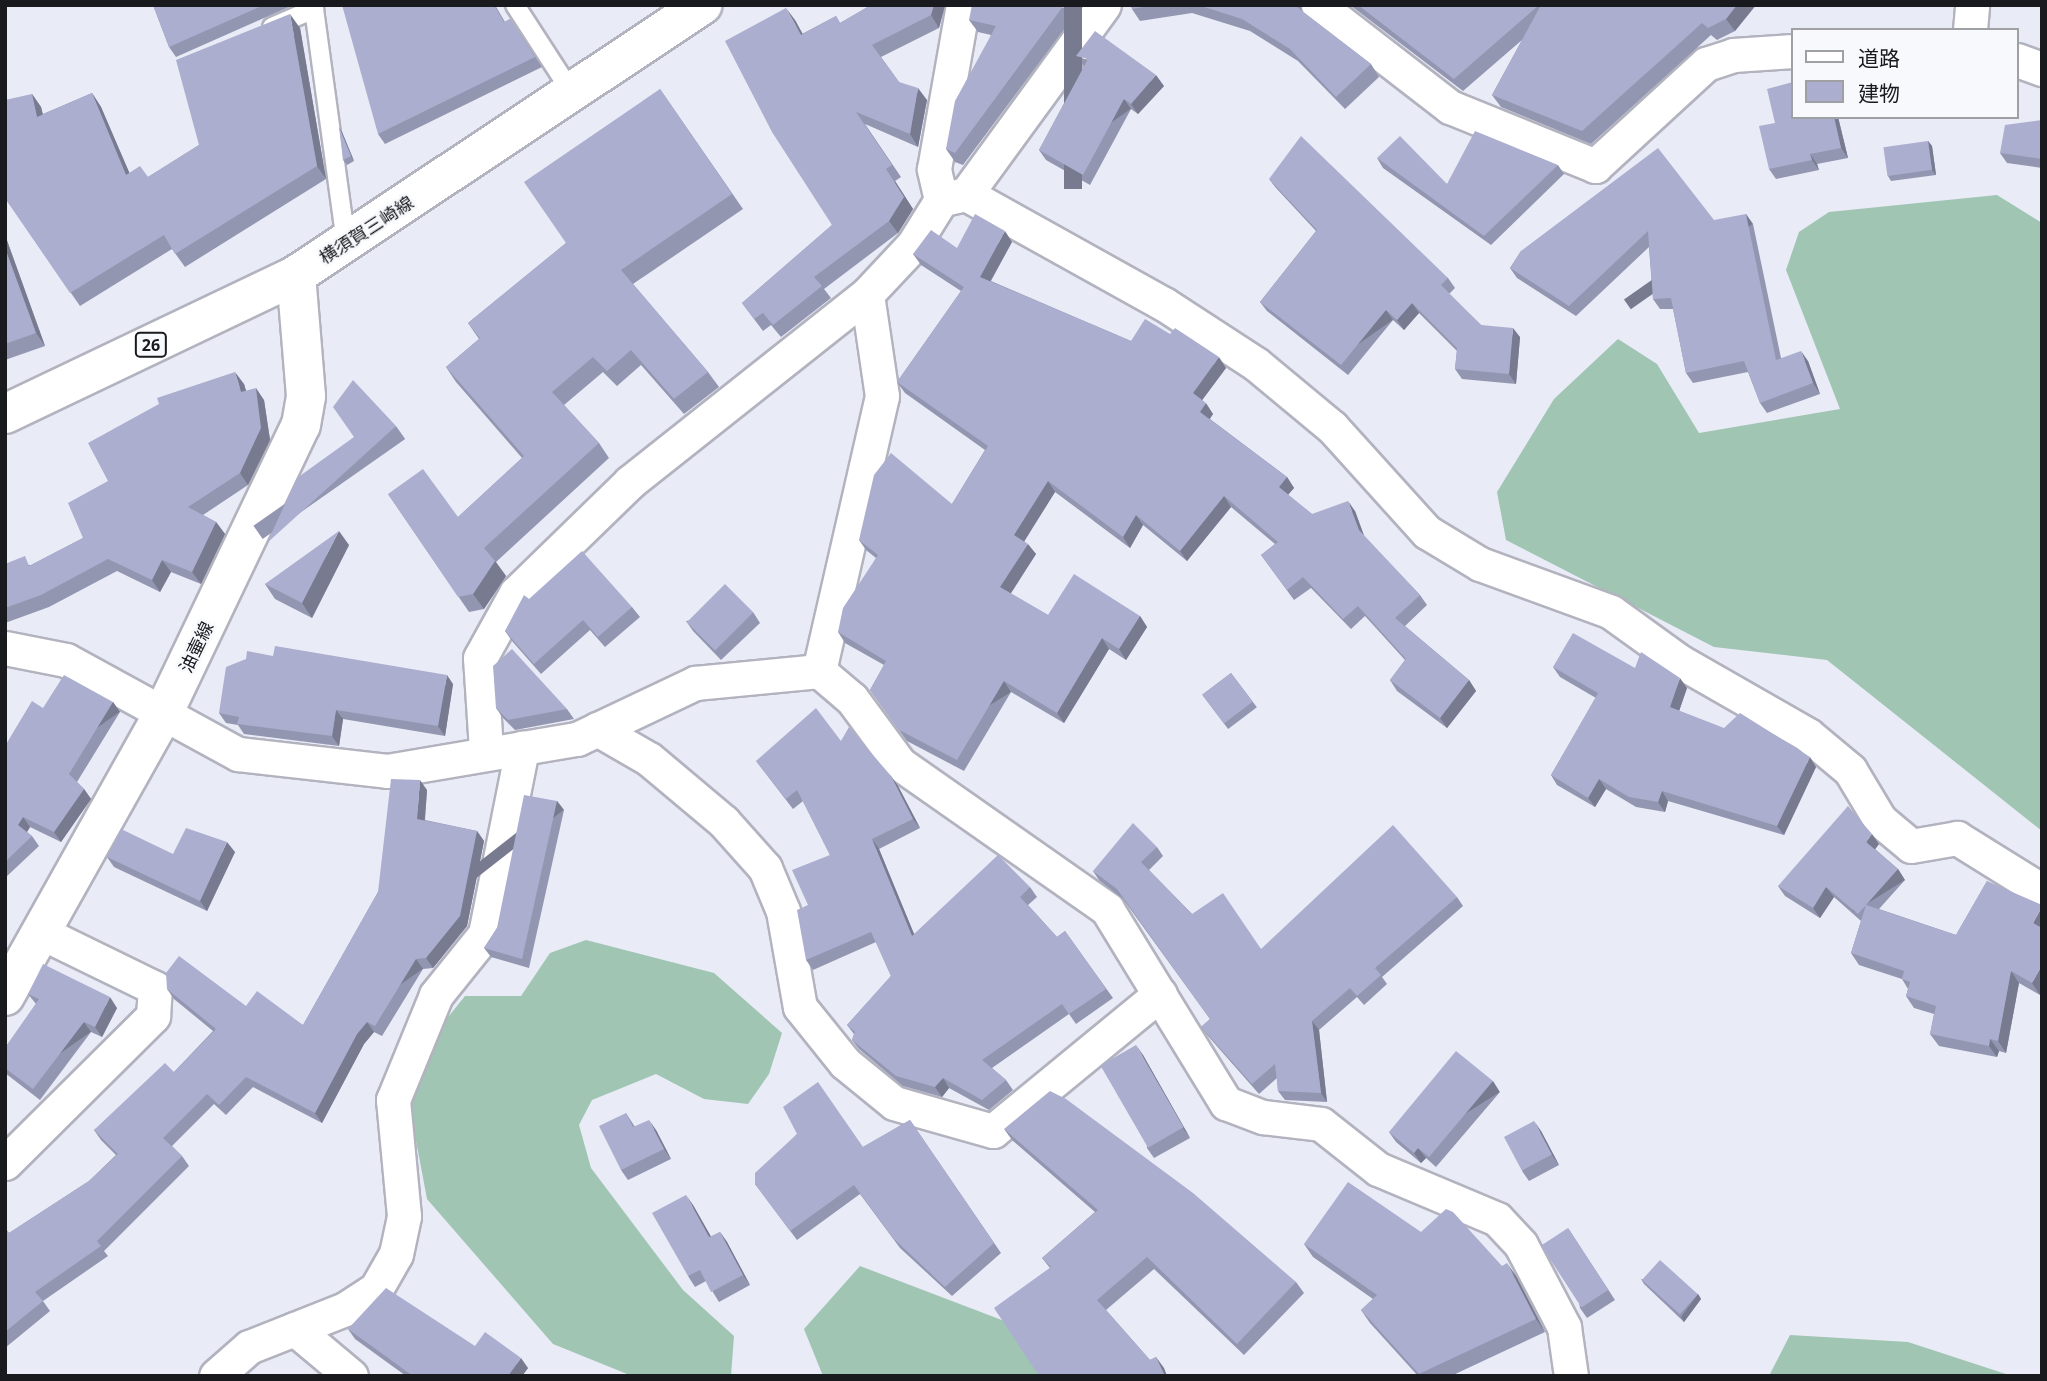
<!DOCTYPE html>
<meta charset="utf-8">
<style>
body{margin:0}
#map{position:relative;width:2047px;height:1381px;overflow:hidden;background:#e9ebf7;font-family:"Noto Sans","Noto Sans JP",sans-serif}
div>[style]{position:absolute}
.forest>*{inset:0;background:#a0c5b3}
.roads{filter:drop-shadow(2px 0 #b2b3bf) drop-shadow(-2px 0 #b2b3bf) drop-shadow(0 2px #b2b3bf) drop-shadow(0 -2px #b2b3bf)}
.service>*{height:18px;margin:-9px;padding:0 9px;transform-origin:9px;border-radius:9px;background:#fff}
.minor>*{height:33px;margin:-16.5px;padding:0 16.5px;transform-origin:16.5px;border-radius:16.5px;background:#fff}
.secondary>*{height:38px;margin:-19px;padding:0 19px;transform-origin:19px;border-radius:19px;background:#fff}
.primary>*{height:38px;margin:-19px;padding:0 19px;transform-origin:19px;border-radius:19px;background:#fff}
.wall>*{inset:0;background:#9396b1;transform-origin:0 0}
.shaded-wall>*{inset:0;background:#787a90;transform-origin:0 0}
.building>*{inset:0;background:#abaece;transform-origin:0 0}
span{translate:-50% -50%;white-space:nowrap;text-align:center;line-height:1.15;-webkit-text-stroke:5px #f8f9fd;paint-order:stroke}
.shield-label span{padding:2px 5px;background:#f8f9fd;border:2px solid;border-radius:5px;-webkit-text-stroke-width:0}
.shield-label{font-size:16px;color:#191a1e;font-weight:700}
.street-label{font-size:18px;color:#191a1e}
.frame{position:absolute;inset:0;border:7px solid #191a1e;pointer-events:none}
.legend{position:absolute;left:1791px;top:28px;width:228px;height:91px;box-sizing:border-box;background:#f8f9fd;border:2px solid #9fa0a4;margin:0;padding:9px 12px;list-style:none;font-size:21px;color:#191a1e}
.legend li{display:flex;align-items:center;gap:14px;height:35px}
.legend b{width:35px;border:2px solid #9fa0a4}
</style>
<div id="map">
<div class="forest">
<i style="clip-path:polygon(1997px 195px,2042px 223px,2042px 831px,1827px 660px,1714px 647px,1506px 540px,1497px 492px,1554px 399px,1618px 339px,1657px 364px,1699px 433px,1840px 409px,1786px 270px,1799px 232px,1829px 212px)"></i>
<i style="clip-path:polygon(586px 940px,714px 973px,782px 1033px,769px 1074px,748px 1104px,704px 1099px,656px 1074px,592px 1100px,579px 1125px,591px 1168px,683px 1290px,734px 1336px,731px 1376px,632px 1376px,553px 1344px,427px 1199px,410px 1109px,421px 1051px,465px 996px,521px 996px,550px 953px)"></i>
<i style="clip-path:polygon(860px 1266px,1007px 1322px,1055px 1376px,823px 1376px,804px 1329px)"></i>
<i style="clip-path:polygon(1790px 1335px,1908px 1342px,2012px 1376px,1769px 1376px)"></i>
</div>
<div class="roads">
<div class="service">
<i style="left:515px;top:5px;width:105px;rotate:57.1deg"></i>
<i style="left:272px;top:27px;width:46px;rotate:-23.2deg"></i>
<i style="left:314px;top:9px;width:235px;rotate:82.2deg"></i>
</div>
<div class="minor">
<i style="left:1318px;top:5px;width:167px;rotate:37.7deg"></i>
<i style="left:1450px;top:107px;width:157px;rotate:22.1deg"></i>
<i style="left:1595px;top:166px;width:151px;rotate:-42.6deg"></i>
<i style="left:1706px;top:64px;width:28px;rotate:-18deg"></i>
<i style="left:1733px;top:55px;width:60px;rotate:-3.8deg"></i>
<i style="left:1970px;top:30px;width:25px;rotate:-85deg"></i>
<i style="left:2017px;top:60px;width:27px;rotate:20deg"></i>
<i style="left:966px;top:194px;width:227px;rotate:29.1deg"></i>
<i style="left:1164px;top:304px;width:110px;rotate:33.1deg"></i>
<i style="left:1256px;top:364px;width:99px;rotate:39.7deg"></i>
<i style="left:1332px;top:427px;width:142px;rotate:47.9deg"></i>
<i style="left:1427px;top:532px;width:62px;rotate:31.1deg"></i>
<i style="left:1480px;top:564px;width:140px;rotate:20.1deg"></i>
<i style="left:1611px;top:612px;width:84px;rotate:35.8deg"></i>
<i style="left:1679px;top:661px;width:149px;rotate:29.8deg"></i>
<i style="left:1808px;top:735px;width:55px;rotate:39.8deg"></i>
<i style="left:1850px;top:770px;width:58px;rotate:59deg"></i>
<i style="left:1880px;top:820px;width:40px;rotate:40deg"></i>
<i style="left:1911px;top:846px;width:47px;rotate:-9.9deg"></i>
<i style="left:1957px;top:838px;width:100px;rotate:31.9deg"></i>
<i style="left:944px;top:199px;width:23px;rotate:-13deg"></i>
<i style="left:966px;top:194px;width:234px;rotate:-53.9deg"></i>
<i style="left:5px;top:648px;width:62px;rotate:11.1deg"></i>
<i style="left:66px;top:660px;width:196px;rotate:28.7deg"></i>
<i style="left:238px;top:754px;width:150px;rotate:6.5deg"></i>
<i style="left:387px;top:771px;width:193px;rotate:-9.6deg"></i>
<i style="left:577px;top:739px;width:131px;rotate:-25.4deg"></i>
<i style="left:695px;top:683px;width:125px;rotate:-5.5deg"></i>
<i style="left:819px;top:671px;width:43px;rotate:40.3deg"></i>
<i style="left:852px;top:699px;width:81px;rotate:53.6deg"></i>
<i style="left:900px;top:764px;width:253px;rotate:35deg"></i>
<i style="left:1107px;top:909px;width:228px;rotate:58.5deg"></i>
<i style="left:1226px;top:1103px;width:40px;rotate:21deg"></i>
<i style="left:1263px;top:1117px;width:58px;rotate:6.9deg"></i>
<i style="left:1321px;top:1124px;width:73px;rotate:38.3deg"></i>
<i style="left:1378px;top:1169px;width:129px;rotate:22.8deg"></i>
<i style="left:1497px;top:1219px;width:35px;rotate:47deg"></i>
<i style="left:1521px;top:1245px;width:93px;rotate:62.3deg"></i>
<i style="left:1564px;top:1327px;width:49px;rotate:81.9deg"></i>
<i style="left:819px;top:671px;width:282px;rotate:-77.1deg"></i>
<i style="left:882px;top:396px;width:103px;rotate:-98.4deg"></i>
<i style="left:597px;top:729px;width:60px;rotate:30deg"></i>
<i style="left:649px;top:759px;width:97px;rotate:40deg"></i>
<i style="left:723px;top:821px;width:63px;rotate:48.2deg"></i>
<i style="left:765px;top:868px;width:47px;rotate:67.3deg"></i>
<i style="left:783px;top:911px;width:97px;rotate:80deg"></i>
<i style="left:800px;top:1007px;width:72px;rotate:51.2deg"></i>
<i style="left:845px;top:1063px;width:63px;rotate:39.2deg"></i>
<i style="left:894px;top:1103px;width:103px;rotate:15.8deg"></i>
<i style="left:993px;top:1131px;width:216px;rotate:-39.4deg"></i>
<i style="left:486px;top:750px;width:92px;rotate:-93.7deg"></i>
<i style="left:480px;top:658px;width:74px;rotate:-61deg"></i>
<i style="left:516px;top:593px;width:159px;rotate:-44.2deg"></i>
<i style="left:630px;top:482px;width:303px;rotate:-38.4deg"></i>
<i style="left:867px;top:294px;width:67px;rotate:-46.8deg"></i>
<i style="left:913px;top:245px;width:53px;rotate:-58.1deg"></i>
<i style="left:941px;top:200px;width:32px;rotate:-103deg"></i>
<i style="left:934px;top:169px;width:167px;rotate:-80deg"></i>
<i style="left:5px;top:1163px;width:209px;rotate:-44.8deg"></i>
<i style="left:153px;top:1016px;width:28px;rotate:-86deg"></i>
<i style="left:155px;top:988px;width:128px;rotate:-154deg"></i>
<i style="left:295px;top:1329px;width:73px;rotate:40deg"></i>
<i style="left:216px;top:1376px;width:44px;rotate:-41.3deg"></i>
<i style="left:249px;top:1347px;width:103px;rotate:-21.6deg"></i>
<i style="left:345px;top:1309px;width:37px;rotate:-33deg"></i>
<i style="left:376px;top:1289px;width:40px;rotate:-60.3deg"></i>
<i style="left:396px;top:1254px;width:39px;rotate:-78deg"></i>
<i style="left:404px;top:1216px;width:117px;rotate:-95.4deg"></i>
<i style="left:393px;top:1100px;width:113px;rotate:-67.7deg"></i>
<i style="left:436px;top:995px;width:78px;rotate:-51.2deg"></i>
<i style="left:485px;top:934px;width:190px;rotate:-78.7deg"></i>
</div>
<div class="secondary">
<i style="left:5px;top:996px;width:321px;rotate:-60.7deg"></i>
<i style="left:162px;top:716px;width:322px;rotate:-64.5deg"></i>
<i style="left:301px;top:425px;width:29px;rotate:-80deg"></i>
<i style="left:306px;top:396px;width:121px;rotate:-94.7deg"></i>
</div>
<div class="primary">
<i style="left:5px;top:414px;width:322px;rotate:-25.5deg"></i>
<i style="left:296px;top:275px;width:488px;rotate:-33.6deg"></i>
</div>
</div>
<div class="wall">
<i style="clip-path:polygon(153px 5px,290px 5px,291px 6px,176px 57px,169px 47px)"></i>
<i style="clip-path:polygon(495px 5px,505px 22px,510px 19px,542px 67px,385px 144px,378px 134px)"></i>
<i style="clip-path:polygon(871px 5px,945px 5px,939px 28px,881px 57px,899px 82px,927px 100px,918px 147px,865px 124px,901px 177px,895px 181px,913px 209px,898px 233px,824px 289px,831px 298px,781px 337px,771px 325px,763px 331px,742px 303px,832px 225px,795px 20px,802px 34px,836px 16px,840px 23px)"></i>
<i style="clip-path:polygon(1082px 5px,963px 165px,955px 162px,946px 149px,991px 35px,978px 32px,969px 20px)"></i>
<i style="clip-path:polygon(1131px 5px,1300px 5px,1303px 12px,1371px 64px,1379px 77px,1345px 109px,1298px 61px,1250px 31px,1192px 13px,1140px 21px,1132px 9px)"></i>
<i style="clip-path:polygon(1350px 5px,1756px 5px,1735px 31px,1717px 40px,1711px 35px,1591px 144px,1501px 107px,1492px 95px,1522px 40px,1463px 91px)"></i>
<i style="clip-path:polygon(300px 28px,326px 179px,185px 267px,172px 249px,80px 306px,5px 198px,32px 94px,41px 107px,43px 114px,92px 93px,101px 107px,129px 173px,148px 177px,199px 145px)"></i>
<i style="clip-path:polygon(1076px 56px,1164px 86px,1138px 114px,1131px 109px,1090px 185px,1046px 160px,1039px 150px,1084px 66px)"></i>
<i style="clip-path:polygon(660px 89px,743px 209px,633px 284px,708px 372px,719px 387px,684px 414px,641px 365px,617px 386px,603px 372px,564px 405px,599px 443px,609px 458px,496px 562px,506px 576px,484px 609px,469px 612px,388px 494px,458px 517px,522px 458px,456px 382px,446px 367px,479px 339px,468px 323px,566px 243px)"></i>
<i style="clip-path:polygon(1793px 117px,1838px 117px,1848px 158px,1817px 164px,1819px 170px,1776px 179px,1769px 169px,1775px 123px)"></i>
<i style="clip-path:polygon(2042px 120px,2042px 168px,2007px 163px,2000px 153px)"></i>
<i style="clip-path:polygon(342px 132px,354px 161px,347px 165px,343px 160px)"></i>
<i style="clip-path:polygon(1928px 141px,1932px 146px,1936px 175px,1891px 181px,1888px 176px)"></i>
<i style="clip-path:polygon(1377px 158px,1447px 184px,1558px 165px,1564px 174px,1491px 245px,1383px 168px)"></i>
<i style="clip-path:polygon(1269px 179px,1448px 278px,1455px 288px,1449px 294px,1481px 325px,1520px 337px,1516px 384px,1462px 379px,1455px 369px,1457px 351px,1419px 313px,1404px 330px,1393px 320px,1348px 375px,1267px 311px,1260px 302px,1316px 231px,1276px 188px)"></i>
<i style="clip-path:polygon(1714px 220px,1753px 224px,1781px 358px,1808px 361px,1820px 394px,1767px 413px,1760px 403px,1748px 372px,1693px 383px,1686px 373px,1673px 309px,1660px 309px,1653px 299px,1649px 247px,1576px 316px,1517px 278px,1510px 268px,1521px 251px)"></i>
<i style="clip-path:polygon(5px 235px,45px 346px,5px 360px)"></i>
<i style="clip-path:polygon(1012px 242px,991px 281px,1131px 341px,1226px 368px,1202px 400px,1213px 414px,1210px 419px,1287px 477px,1294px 488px,1288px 495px,1312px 514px,1355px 511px,1364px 536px,1420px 595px,1427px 605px,1405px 626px,1469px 680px,1476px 691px,1447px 728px,1397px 691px,1390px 680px,1405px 660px,1365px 616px,1351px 629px,1311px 588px,1294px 600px,1261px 555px,1275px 544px,1231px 507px,1187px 561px,1143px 525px,1130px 548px,1055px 492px,1024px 541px,1036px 554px,1010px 593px,1048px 615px,1140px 616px,1147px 627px,1126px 660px,1109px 649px,1064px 723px,1011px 692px,964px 771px,907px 741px,870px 690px,884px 665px,845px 643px,838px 632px,876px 558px,866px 550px,859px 540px,952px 504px,985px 450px,905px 393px,897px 382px,961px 291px,921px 265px,913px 254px,957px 248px)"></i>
<i style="clip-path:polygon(244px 384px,246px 391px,264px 400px,270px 440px,248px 485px,203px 515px,216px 522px,225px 534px,201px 584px,171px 572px,160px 592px,117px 571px,49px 607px,5px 623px,5px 564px,31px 565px,83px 538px,108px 481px)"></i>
<i style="left:396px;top:426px;width:16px;height:174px;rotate:55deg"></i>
<i style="clip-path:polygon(349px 545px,312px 618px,275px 599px,265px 584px)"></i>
<i style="clip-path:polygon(529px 599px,632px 607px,640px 617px,605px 647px,590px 630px,541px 674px,512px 641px,505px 631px)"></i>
<i style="clip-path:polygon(753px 612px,760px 623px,721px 660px,693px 631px,686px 621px)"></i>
<i style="clip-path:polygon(1553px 667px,1635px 668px,1687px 688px,1679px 711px,1816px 767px,1784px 835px,1668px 801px,1665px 812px,1636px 807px,1606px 789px,1595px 807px,1557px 785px,1551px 775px,1596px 698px,1560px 677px)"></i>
<i style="left:1231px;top:673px;width:43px;height:36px;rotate:53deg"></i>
<i style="clip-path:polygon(453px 684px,445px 736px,343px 719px,339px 746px,244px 734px,238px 725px,226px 723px,219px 713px)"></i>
<i style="clip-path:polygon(113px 702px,120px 712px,77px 782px,84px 789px,91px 799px,61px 842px,30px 827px,27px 832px,32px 836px,39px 846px,5px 878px,5px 746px,43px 708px)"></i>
<i style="clip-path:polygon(496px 708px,567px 709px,574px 719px,515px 730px,503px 718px)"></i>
<i style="clip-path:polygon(841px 741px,891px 776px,898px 786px,920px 828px,879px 849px,914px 934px,1030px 887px,1037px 897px,1028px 905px,1057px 937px,1065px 931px,1113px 998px,1076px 1024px,1069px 1014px,992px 1068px,1006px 1080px,1013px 1090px,989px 1110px,949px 1088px,942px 1097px,903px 1086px,859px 1049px,852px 1040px,854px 1034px,847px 1025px,891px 976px,876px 942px,813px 970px,806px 960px,808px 905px,830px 855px,803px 801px,793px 809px,756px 761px)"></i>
<i style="clip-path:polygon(427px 790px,425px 820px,477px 831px,484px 841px,467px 926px,433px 968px,423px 969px,382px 1036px,374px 1032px,364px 1044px,322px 1123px,253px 1087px,226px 1115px,214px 1104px,172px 1146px,182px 1156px,189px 1166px,104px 1251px,108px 1256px,43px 1301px,50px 1311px,5px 1348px,5px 1228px,9px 1233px,89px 1181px,116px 1155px,101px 1140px,94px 1130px,174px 1072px,213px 1031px,174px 999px,167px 989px,246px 1006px,303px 1025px,378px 892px)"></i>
<i style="clip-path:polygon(557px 801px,564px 810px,529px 968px,491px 957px,484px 948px,497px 928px)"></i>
<i style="clip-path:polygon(1879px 844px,1875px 849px,1898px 869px,1905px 880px,1879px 909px,1956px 935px,1987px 881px,2040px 995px,2019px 983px,2006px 1053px,1999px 1051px,1997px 1057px,1939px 1046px,1930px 1034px,1934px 1014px,1914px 1008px,1906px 996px,1908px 989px,1902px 979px,1859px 965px,1851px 953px,1861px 921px,1834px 897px,1820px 918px,1785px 896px,1778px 886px)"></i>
<i style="clip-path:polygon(1157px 847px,1163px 856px,1149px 870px,1192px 914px,1261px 949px,1457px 897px,1463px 906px,1382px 977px,1387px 984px,1364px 1005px,1357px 997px,1319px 1030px,1327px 1102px,1285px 1100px,1278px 1091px,1277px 1078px,1259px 1094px,1208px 1036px,1201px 1027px,1210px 1019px,1123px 899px,1099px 880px,1093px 871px)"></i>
<i style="clip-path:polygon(235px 852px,207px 911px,114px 867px,107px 857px)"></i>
<i style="clip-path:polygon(28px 994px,117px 1008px,102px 1037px,91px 1032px,40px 1100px,5px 1073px,5px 1048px,36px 1004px)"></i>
<i style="clip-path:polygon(1143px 1055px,1190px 1138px,1154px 1158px,1147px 1148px)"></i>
<i style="clip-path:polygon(1500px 1092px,1436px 1167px,1426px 1158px,1421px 1163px,1396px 1142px,1389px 1132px)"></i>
<i style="clip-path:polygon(626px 1113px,635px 1127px,656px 1130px,671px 1159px,628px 1180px,621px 1170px)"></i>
<i style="clip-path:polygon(910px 1120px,1001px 1253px,952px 1296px,900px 1248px,860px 1194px,797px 1240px,755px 1184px,797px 1134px,863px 1147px)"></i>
<i style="clip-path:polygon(1004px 1129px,1296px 1282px,1304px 1293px,1244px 1355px,1154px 1269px,1106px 1310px,1150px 1360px,1156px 1357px,1167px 1376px,1039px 1376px,1050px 1268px,1042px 1258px,1095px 1212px,1012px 1140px)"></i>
<i style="clip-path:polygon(1541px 1131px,1559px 1165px,1529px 1181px,1522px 1171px)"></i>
<i style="clip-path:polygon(693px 1205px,711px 1237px,720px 1232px,727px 1242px,750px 1285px,719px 1302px,706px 1281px,695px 1287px,688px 1276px)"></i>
<i style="clip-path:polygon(1568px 1228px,1615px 1300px,1587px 1318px,1580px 1308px)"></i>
<i style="clip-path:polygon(1421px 1232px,1502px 1266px,1516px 1276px,1545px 1332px,1451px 1376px,1418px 1376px,1370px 1323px,1361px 1310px,1373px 1299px,1313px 1257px,1304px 1244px)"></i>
<i style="clip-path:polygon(1641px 1279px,1698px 1294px,1701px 1299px,1684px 1322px,1644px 1284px)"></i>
<i style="clip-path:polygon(348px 1329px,475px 1346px,528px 1368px,522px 1376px,406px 1376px,355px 1339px)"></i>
</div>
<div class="shaded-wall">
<i style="clip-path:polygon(934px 5px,945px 5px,939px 28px,931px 15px)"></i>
<i style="left:1064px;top:5px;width:18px;height:184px"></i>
<i style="clip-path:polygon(1737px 5px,1756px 5px,1735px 31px,1726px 19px)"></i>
<i style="clip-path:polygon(786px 8px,795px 20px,810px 47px,801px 35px)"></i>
<i style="clip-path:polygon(290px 14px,300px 28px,326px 179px,317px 166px)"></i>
<i style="clip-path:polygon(1156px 75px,1164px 86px,1138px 114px,1131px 104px)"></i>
<i style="clip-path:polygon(918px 88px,927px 100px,918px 147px,910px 134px)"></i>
<i style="clip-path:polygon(92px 93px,101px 107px,136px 188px,126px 175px)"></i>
<i style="clip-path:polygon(32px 94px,41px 107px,46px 130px,37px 117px)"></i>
<i style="left:1124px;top:99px;width:12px;height:86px;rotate:55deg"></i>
<i style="clip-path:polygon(1834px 117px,1838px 117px,1848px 158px,1841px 148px)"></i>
<i style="clip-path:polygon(339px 127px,342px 132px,354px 161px,351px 156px)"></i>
<i style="clip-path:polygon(1928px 141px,1932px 146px,1936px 175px,1932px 170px)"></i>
<i style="clip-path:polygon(1810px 154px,1817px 164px,1819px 170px,1812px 160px)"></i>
<i style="clip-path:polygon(895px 181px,913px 209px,898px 233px,889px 221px)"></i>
<i style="left:1746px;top:214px;width:12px;height:149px;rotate:55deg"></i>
<i style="clip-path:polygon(1005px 231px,1012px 242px,987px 287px,980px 277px)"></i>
<i style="clip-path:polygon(5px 235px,45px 346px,36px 333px,5px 248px)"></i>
<i style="clip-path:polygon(1412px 303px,1419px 313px,1404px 330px,1397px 320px)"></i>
<i style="left:1386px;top:310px;width:12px;height:71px;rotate:55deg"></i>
<i style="clip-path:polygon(1513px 328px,1520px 337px,1516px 384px,1509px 374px)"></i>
<i style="clip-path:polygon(1801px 351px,1808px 361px,1820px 394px,1813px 383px)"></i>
<i style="clip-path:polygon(1219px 357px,1226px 368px,1200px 403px,1193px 393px)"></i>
<i style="clip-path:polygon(235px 372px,244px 384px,250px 404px,241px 392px)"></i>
<i style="clip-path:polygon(256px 388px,264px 400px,270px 440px,248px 485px,240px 473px)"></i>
<i style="clip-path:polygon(1206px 403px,1213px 414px,1207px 422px,1200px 412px)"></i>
<i style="clip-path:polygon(1287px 477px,1294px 488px,1286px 497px,1279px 487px)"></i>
<i style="clip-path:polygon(1048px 481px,1055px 492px,1022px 545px,1014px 535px)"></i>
<i style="clip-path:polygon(1224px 496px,1231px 507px,1187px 561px,1180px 551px)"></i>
<i style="clip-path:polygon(1348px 501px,1355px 511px,1366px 541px,1359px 530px)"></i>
<i style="clip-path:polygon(1136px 515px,1143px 525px,1130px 548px,1123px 537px)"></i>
<i style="clip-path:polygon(216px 522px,225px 534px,201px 584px,192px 572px)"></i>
<i style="clip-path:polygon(339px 531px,349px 545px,312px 618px,302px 603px)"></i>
<i style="clip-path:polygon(1028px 544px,1036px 554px,1008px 598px,1000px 587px)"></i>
<i style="clip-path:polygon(162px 560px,171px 572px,160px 592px,152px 580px)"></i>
<i style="clip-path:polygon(495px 561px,506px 576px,484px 609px,473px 594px)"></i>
<i style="clip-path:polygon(1140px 616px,1147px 627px,1126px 660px,1119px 649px)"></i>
<i style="clip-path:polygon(1102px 638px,1109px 649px,1064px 723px,1057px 713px)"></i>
<i style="clip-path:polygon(447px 675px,453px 684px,445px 736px,438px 726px)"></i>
<i style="clip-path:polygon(1680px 678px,1687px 688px,1677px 717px,1670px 707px)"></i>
<i style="clip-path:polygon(1469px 680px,1476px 691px,1447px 728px,1440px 718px)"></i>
<i style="left:1004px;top:681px;width:13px;height:92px;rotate:58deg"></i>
<i style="left:113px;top:702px;width:12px;height:84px;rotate:55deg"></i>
<i style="clip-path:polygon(336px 710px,343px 719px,339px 746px,332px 736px)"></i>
<i style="clip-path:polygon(1810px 757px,1816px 767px,1784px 835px,1777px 826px)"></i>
<i style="clip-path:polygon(891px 776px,898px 786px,920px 828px,913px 819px)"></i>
<i style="clip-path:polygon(1599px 779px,1606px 789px,1595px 807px,1588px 798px)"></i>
<i style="clip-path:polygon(420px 780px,427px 790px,424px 829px,417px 819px)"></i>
<i style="clip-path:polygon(84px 789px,91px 799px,61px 842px,54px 832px)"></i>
<i style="clip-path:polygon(1662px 791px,1668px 801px,1665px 812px,1658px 802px)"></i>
<i style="left:557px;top:801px;width:11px;height:162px;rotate:52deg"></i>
<i style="clip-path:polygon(23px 817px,30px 827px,25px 835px,18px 825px)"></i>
<i style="clip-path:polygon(477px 831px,484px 841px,467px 926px,433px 968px,426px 958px)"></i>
<i style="clip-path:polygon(1872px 834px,1879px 844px,1873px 852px,1866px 842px)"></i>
<i style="clip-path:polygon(872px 839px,879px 849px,919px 946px,912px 936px)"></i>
<i style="clip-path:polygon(227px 842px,235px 852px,207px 911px,200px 901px)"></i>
<i style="left:1898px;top:869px;width:13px;height:60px;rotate:58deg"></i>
<i style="clip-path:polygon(1826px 887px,1834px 897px,1820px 918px,1813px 908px)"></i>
<i style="clip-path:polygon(2042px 907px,2042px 933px,2033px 923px)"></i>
<i style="left:416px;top:959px;width:12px;height:79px;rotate:55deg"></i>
<i style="clip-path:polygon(2042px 965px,2042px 992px,2040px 995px,2032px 983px)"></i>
<i style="clip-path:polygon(2011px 971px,2019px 983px,2006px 1053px,1998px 1041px)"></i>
<i style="clip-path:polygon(110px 997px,117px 1008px,102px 1037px,95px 1027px)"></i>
<i style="clip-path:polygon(1312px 1021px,1319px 1030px,1327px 1102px,1321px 1093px)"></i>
<i style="left:84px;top:1022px;width:12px;height:84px;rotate:55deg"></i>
<i style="clip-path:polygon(367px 1022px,374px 1032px,364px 1044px,322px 1123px,315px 1113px,357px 1034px)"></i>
<i style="clip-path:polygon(1990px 1039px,1999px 1051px,1997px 1057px,1989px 1046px)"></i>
<i style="clip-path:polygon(1136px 1045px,1143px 1055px,1190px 1138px,1183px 1128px)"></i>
<i style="clip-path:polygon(943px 1078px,949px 1088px,942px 1097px,935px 1087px)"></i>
<i style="left:1493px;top:1081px;width:13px;height:99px;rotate:58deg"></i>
<i style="clip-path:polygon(649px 1120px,656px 1130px,671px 1159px,664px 1149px)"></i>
<i style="clip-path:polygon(1534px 1121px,1541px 1131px,1559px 1165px,1552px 1155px)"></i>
<i style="clip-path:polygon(1418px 1148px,1426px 1158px,1421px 1163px,1414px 1153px)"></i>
<i style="clip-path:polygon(686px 1195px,693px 1205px,717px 1247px,709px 1237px)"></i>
<i style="clip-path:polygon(720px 1232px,727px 1242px,750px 1285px,743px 1275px)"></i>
<i style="clip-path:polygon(1507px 1263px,1516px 1276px,1545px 1332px,1536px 1319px)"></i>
<i style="clip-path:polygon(1698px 1294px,1701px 1299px,1684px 1322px,1681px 1317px)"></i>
<i style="clip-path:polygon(1156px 1357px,1164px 1368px,1167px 1376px,1165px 1376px)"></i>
<i style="clip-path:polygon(521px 1358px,528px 1368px,522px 1376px,508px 1376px)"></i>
</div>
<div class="building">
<i style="clip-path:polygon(153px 5px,264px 5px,169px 47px)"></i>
<i style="clip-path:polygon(342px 5px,494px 5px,504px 22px,510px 19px,535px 57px,378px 134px)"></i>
<i style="clip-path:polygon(871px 5px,934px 5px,931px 15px,872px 45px,899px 82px,918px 88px,910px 134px,856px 112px,892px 165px,886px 169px,904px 197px,889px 221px,814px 277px,822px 286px,773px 325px,763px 313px,754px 319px,742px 303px,832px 225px,772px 132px,725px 41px,786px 8px,801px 35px,836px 16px,840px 23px)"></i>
<i style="clip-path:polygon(972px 5px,1064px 5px,955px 153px,946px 149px,955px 101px,996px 26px,969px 20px)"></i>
<i style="clip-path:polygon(1131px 5px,1156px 5px,1132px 9px)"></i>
<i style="clip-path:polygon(1198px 5px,1296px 5px,1297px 7px,1371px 64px,1336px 97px,1290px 49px,1242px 19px)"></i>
<i style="clip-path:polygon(1358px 5px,1539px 5px,1454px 79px)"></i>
<i style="clip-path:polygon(1541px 5px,1737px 5px,1726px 19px,1708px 28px,1702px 23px,1582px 131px,1492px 95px)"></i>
<i style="clip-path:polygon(290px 14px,317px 166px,175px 254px,164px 235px,70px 293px,5px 198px,5px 100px,32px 94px,37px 117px,92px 93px,126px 175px,140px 166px,148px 177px,199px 145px,176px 60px)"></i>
<i style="clip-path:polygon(1095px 31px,1156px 75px,1131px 104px,1124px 99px,1083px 175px,1039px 150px,1088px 59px,1076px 56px)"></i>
<i style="clip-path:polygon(1793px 82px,1793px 117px,1834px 117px,1841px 148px,1810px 154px,1812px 160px,1769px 169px,1759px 126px,1775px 123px,1767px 89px)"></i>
<i style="clip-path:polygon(660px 89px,732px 194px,621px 270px,708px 372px,674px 399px,631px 350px,607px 371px,593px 357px,552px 392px,599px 443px,484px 548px,495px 561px,473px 594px,458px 597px,388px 494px,423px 469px,458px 517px,524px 456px,446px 367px,480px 338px,468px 323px,566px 243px,524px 182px)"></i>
<i style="clip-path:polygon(2042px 120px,2042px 159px,2000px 153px,2005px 125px)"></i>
<i style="clip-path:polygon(339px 127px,351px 156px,343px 160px)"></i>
<i style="clip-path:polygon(1475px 131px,1558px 165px,1484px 236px,1377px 158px,1400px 136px,1447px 184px)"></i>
<i style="clip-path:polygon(1301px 136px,1448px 278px,1441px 285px,1481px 325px,1513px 328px,1509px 374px,1455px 369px,1457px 348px,1412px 303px,1397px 320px,1386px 310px,1341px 365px,1260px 302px,1317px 230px,1269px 179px)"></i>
<i style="left:1928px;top:141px;width:29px;height:45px;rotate:82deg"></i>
<i style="clip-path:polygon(1658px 148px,1714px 220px,1746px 214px,1776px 360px,1801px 351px,1813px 383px,1760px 403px,1744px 361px,1686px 373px,1671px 298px,1653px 299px,1648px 231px,1569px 306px,1510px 268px,1521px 251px)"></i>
<i style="clip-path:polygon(975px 214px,1005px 231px,980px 277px,1131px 341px,1145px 319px,1170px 334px,1175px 328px,1219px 357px,1193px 393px,1206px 403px,1200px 412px,1287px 477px,1279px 487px,1312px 514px,1348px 501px,1359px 530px,1420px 595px,1395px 618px,1469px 680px,1440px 718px,1390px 680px,1406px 659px,1358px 606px,1343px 619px,1303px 577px,1287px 590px,1261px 555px,1278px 542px,1224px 496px,1180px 551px,1136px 515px,1123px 537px,1048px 481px,1014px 535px,1028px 544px,1000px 587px,1048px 615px,1074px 574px,1140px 616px,1119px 649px,1102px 638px,1057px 713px,1004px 681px,957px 760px,899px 730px,870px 690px,886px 661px,838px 632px,843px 608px,878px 555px,859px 540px,874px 475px,891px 453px,952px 504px,988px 446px,897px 382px,964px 287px,913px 254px,931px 230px,957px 248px)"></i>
<i style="clip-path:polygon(5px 248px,36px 333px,5px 344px)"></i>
<i style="clip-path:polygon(235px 372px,241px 392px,256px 388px,261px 428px,240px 473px,188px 507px,216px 522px,192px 572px,162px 560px,152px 580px,108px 559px,41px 595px,5px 608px,5px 564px,25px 556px,29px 566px,83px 538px,68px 503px,108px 481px,88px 443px,159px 404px,157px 398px)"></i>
<i style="clip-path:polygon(353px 380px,396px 426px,267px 543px,297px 478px,354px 437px,333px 407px)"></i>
<i style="clip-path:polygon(339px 531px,302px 603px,265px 584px)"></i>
<i style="clip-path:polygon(582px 551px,632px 607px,598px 637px,583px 620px,534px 664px,505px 631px,524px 595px,529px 599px)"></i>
<i style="left:725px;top:584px;width:40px;height:54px;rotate:45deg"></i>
<i style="clip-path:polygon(1573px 633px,1635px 668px,1641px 652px,1680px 678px,1670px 707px,1724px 728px,1740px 713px,1810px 757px,1777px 826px,1662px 791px,1658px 802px,1629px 797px,1599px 779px,1588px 798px,1551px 775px,1598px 693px,1553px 667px)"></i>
<i style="clip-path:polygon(275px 646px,447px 675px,438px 726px,336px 710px,332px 736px,237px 724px,239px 717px,219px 713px,226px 667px,246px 659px,247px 651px,273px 656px)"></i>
<i style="clip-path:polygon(512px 649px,567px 709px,508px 720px,496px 708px,493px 666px)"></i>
<i style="left:1231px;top:673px;width:36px;height:36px;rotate:53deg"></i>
<i style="clip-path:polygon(64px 675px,113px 702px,69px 774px,84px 789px,54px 832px,23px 817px,18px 825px,32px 836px,5px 862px,5px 746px,32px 701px,43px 708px)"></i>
<i style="clip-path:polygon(816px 708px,841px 741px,849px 727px,891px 776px,913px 819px,872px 839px,912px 936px,998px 855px,1030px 887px,1020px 897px,1057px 937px,1065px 931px,1106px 989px,1069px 1014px,1062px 1004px,982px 1060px,1006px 1080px,982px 1100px,943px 1078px,935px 1087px,896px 1076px,852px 1040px,855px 1032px,847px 1025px,891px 976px,871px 932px,806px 960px,797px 910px,808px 905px,792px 870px,830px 855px,797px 790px,786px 799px,756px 761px)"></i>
<i style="clip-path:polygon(391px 779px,420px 780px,417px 819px,477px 831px,460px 916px,426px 958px,416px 959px,375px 1026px,367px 1022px,357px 1034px,315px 1113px,246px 1077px,219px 1105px,207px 1094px,163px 1138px,182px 1156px,97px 1241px,101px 1246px,35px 1292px,43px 1301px,5px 1332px,5px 1228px,9px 1233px,89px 1181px,118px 1154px,94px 1130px,165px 1063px,174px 1072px,216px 1029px,167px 989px,166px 973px,179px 956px,246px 1006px,257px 991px,303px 1025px,378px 892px)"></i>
<i style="clip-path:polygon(524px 795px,557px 801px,522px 959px,484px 948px,497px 928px)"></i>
<i style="clip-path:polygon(1848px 806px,1872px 834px,1866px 842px,1898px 869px,1858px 914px,1826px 887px,1813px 908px,1778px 886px)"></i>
<i style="clip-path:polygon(1133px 823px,1157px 847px,1141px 862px,1192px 914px,1223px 893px,1261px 949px,1393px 825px,1457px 897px,1375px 968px,1381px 975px,1357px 996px,1350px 988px,1312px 1021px,1321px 1093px,1278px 1091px,1275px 1064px,1252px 1084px,1201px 1027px,1210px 1019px,1117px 889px,1093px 871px)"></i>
<i style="clip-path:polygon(186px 828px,227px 842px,200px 901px,107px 857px,121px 829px,173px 854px)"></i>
<i style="clip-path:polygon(1987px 881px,2042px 905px,2042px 907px,2033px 923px,2042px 928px,2042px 965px,2032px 983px,2011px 971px,1998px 1041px,1990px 1039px,1989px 1046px,1930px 1034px,1936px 1006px,1906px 996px,1910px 982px,1902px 979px,1904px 971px,1851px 953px,1866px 905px,1956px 935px)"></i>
<i style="clip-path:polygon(43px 964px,110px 997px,95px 1027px,84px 1022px,33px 1089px,5px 1068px,5px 1048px,39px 999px,28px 994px)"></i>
<i style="left:1136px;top:1045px;width:95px;height:41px;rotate:60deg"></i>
<i style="clip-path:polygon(1456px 1051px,1493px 1081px,1429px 1157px,1418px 1148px,1414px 1153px,1389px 1132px)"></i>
<i style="clip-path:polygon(818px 1082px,863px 1147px,910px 1120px,994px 1243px,945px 1287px,893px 1238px,854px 1185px,790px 1231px,755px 1184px,755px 1173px,797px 1134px,783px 1107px)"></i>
<i style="clip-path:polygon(1050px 1091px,1066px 1099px,1193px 1193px,1296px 1282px,1237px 1344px,1147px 1257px,1097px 1300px,1150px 1360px,1156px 1357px,1165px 1376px,1039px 1376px,994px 1308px,1051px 1267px,1042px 1258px,1098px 1210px,1004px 1129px)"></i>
<i style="clip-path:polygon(626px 1113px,633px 1127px,649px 1120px,664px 1149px,621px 1170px,599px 1126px)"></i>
<i style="left:1534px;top:1121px;width:38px;height:34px;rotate:62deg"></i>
<i style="clip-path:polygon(1348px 1182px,1421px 1232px,1446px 1209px,1453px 1212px,1502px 1266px,1507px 1263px,1536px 1319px,1419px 1374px,1361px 1310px,1377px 1295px,1304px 1244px)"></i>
<i style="clip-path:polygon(686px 1195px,709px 1237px,720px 1232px,743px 1275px,711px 1292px,700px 1270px,688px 1276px,652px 1213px)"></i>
<i style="left:1568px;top:1228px;width:74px;height:32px;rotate:57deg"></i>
<i style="left:1660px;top:1260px;width:51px;height:27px;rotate:42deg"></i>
<i style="clip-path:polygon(386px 1288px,475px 1346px,485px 1332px,521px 1358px,508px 1376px,413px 1376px,348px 1329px)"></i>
</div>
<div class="shield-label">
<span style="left:151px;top:345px">26</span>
</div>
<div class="street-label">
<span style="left:366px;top:230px;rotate:-33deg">横須賀三崎線</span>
<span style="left:196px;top:647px;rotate:-64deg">油壷線</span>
</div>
<div class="frame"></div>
<ul class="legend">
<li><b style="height:9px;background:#fff"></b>道路</li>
<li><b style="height:19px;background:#abaece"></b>建物</li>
</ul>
</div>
